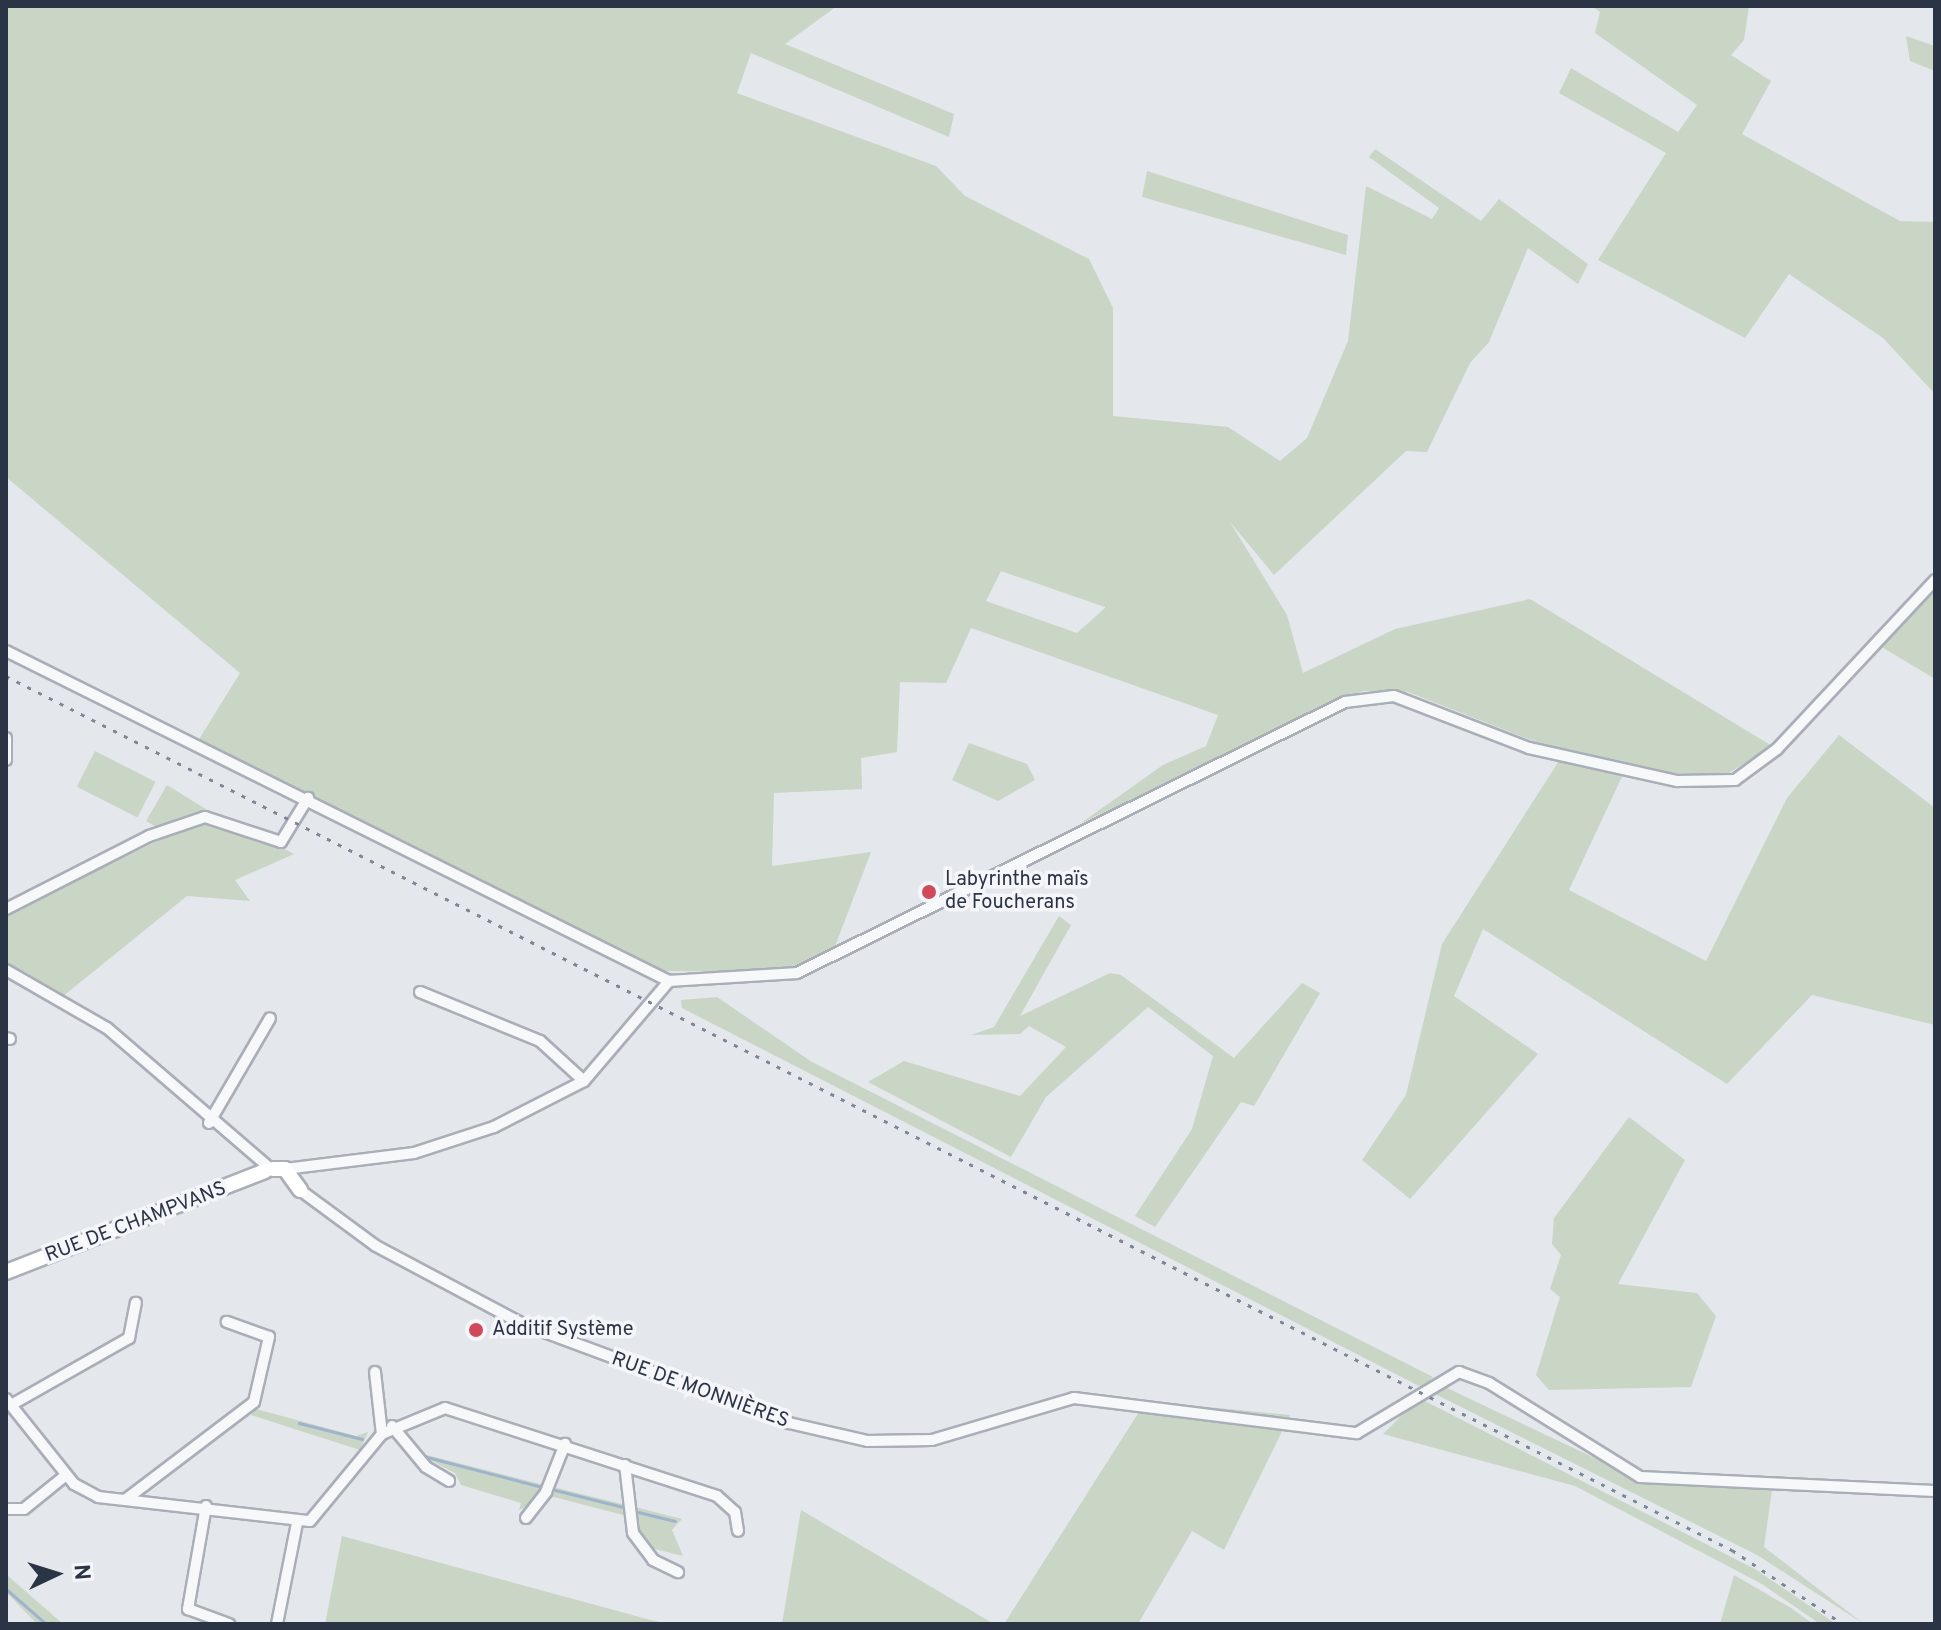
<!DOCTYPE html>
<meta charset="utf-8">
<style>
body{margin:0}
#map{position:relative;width:1941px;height:1630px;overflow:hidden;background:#e4e7ec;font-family:Overpass,sans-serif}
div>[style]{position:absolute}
.green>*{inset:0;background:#c9d6c5;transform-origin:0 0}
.stream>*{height:3px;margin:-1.5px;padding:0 1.5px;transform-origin:1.5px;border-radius:1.5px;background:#9fb4cc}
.roads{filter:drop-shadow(2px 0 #a9aeb7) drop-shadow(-2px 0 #a9aeb7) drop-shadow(0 2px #a9aeb7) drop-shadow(0 -2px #a9aeb7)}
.street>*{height:10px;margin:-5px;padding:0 5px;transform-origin:5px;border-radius:5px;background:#f7f8fa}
.secondary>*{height:14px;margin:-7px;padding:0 7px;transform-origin:7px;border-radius:7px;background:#fff}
.rail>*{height:3px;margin-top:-1.5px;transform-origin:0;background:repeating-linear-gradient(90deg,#7d8696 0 4px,transparent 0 12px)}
.dots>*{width:22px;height:22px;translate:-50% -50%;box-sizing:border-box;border:4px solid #f4f6f9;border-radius:50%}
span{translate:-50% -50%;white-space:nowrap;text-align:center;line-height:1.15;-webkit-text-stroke:7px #f4f6f9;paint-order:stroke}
.poi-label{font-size:20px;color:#2b3445}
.left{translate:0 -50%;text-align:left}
.street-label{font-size:20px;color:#2b3445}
.frame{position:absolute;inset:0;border:8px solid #2b3445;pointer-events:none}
.north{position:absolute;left:16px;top:1534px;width:80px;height:80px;-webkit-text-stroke:6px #f4f6f9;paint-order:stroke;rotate:86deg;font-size:22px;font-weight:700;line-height:32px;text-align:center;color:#2b3445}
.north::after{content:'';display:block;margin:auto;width:28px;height:36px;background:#2b3445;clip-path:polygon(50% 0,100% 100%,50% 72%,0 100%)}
</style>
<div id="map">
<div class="green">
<i style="clip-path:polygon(evenodd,6px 6px,837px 6px,785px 44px,954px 114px,949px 137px,751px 53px,737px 93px,936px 166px,965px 196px,1089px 259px,1113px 308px,1113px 416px,1228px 427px,1280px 461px,1307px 438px,1348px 341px,1366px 186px,1432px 219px,1439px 208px,1369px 157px,1375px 149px,1481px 221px,1499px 199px,1588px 264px,1578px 284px,1528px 248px,1489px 342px,1470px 363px,1427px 452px,1406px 451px,1274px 575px,1230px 522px,1287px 615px,1303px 673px,1395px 629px,1530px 599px,1772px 746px,1718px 780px,1627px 766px,1569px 890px,1706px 961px,1787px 798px,1839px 735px,1935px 808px,1935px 1025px,1812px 995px,1727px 1084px,1483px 929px,1454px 996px,1538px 1054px,1410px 1199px,1362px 1160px,1406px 1095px,1442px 944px,1564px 753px,1408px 692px,1363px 691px,1081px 823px,1163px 765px,1206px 746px,1218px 715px,971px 628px,946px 683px,900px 682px,897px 752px,861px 758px,862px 789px,774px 793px,772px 866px,871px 852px,834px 949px,786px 972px,664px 971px,198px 741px,240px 673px,6px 477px,6px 6px,1001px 571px,1105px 607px,1105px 608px,1077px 633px,986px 601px,1001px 571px)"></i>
<i style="clip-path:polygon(1592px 6px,1749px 6px,1744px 40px,1731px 55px,1771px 81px,1742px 134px,1900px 221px,1935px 222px,1935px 394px,1883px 338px,1789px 274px,1745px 338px,1598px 260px,1666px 153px,1559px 93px,1571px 68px,1678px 132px,1697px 105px,1595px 33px,1600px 12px)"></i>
<i style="clip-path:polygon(1906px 36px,1935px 46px,1935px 71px,1910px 61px)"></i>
<i style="clip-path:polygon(1147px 171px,1348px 235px,1346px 255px,1142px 197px)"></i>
<i style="clip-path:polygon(1935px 587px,1935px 679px,1880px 646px)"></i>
<i style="clip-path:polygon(969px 743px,1027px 764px,1035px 780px,998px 801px,952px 780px)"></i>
<i style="left:95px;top:751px;width:68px;height:40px;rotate:27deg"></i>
<i style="clip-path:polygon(167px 785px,209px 811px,157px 827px,146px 821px)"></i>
<i style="clip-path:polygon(217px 813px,294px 854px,235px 880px,250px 901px,187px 896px,62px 997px,6px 965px,6px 913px)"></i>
<i style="clip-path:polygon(1059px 916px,1071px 925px,1020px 1016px,1110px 973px,1121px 975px,1234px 1058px,1302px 983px,1320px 993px,1254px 1106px,1241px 1102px,1155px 1227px,1135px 1216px,1192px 1129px,1213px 1056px,1148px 1007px,1046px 1097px,1011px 1157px,868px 1082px,904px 1061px,1020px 1096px,1066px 1047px,1029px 1026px,1020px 1034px,971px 1035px,994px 1027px)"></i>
<i style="clip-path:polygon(717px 997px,812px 1062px,1433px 1377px,1423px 1388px,682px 1008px,681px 1000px)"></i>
<i style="clip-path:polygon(1629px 1117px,1685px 1160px,1618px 1284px,1697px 1293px,1716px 1316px,1691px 1387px,1549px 1390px,1536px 1375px,1560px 1297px,1550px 1289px,1561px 1255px,1552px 1244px,1554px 1218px)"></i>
<i style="clip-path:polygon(1445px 1387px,1645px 1482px,1772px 1490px,1764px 1547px,1864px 1624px,1757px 1555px,1429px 1391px)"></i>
<i style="clip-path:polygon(1419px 1398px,1755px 1569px,1836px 1624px,1820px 1624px,1762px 1584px,1575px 1486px,1383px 1434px)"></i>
<i style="clip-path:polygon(1146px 1401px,1290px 1415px,1224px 1550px,1192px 1531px,1138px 1624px,1004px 1624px)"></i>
<i style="clip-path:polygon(256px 1409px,356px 1436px,368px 1432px,360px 1450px,251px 1415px)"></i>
<i style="clip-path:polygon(415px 1452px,544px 1485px,549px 1479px,534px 1503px,519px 1510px,521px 1503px,461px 1485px,455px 1473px)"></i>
<i style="clip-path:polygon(553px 1487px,626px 1505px,627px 1516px,550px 1496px)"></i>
<i style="clip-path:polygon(631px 1506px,682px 1519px,672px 1530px,683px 1556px,647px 1547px)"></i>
<i style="clip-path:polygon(801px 1510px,994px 1624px,782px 1624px)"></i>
<i style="clip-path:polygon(342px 1536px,647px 1619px,668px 1624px,325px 1624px)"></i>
<i style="clip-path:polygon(1734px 1575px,1791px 1608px,1813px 1624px,1720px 1624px)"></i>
<i style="clip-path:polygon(8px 1576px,63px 1624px,37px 1624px,6px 1592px)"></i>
</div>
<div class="stream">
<i style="left:299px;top:1423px;width:65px;rotate:14.3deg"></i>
<i style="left:423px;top:1456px;width:123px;rotate:14.6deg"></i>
<i style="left:555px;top:1490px;width:70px;rotate:14deg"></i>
<i style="left:634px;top:1511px;width:42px;rotate:13.7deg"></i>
<i style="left:6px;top:1589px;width:53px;rotate:41.2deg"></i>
</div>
<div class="roads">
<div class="street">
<i style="left:6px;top:651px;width:741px;rotate:26.46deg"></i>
<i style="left:6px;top:738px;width:22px;rotate:90deg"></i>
<i style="left:6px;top:909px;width:161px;rotate:-27deg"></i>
<i style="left:149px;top:836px;width:59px;rotate:-18.7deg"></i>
<i style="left:205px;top:817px;width:80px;rotate:18.2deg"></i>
<i style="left:281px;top:842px;width:52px;rotate:-58.5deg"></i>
<i style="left:6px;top:970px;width:116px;rotate:29.9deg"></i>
<i style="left:107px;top:1028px;width:210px;rotate:40.7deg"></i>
<i style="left:420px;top:992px;width:130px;rotate:22.2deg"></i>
<i style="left:540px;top:1041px;width:59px;rotate:42.3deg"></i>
<i style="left:6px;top:1038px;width:4px;rotate:14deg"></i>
<i style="left:209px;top:1123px;width:121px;rotate:-59.8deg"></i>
<i style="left:285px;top:1169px;width:130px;rotate:-7.1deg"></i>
<i style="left:414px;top:1153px;width:84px;rotate:-18deg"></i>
<i style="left:494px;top:1127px;width:101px;rotate:-27.1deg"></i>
<i style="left:584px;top:1081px;width:131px;rotate:-49.6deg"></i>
<i style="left:669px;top:981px;width:128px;rotate:-3.6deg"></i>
<i style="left:797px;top:973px;width:611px;rotate:-26.31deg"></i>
<i style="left:1345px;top:702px;width:49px;rotate:-7deg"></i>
<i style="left:1394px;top:696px;width:145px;rotate:21.1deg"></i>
<i style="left:1529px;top:748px;width:152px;rotate:12.6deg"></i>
<i style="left:1677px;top:781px;width:58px;rotate:-1deg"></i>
<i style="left:1735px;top:780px;width:52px;rotate:-36.4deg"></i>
<i style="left:1777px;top:749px;width:231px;rotate:-46.9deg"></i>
<i style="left:300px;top:1190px;width:94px;rotate:36.4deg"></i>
<i style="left:376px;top:1246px;width:166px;rotate:28deg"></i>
<i style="left:523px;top:1324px;width:284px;rotate:20.4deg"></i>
<i style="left:789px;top:1423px;width:80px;rotate:13deg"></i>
<i style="left:867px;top:1441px;width:65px;rotate:-0.9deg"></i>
<i style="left:932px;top:1440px;width:148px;rotate:-16.5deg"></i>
<i style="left:1074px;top:1398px;width:285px;rotate:7.1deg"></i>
<i style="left:1357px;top:1433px;width:119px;rotate:-30.9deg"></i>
<i style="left:1459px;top:1372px;width:32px;rotate:20deg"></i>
<i style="left:1489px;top:1383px;width:178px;rotate:31.9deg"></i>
<i style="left:1640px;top:1477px;width:295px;rotate:2.7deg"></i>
<i style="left:375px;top:1372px;width:62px;rotate:83.6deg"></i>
<i style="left:6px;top:1399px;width:109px;rotate:51.3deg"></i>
<i style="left:74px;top:1484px;width:27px;rotate:28deg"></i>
<i style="left:98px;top:1497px;width:213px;rotate:6.5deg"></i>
<i style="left:310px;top:1521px;width:113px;rotate:-50.4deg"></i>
<i style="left:382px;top:1434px;width:68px;rotate:-22.4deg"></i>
<i style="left:445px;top:1408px;width:286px;rotate:17.9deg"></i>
<i style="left:717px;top:1496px;width:24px;rotate:42deg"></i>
<i style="left:735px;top:1512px;width:19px;rotate:81deg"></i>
<i style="left:11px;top:1405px;width:136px;rotate:-29.6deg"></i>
<i style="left:129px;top:1338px;width:36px;rotate:-79deg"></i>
<i style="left:392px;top:1426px;width:53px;rotate:50.3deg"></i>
<i style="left:426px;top:1467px;width:27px;rotate:31deg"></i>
<i style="left:625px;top:1465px;width:68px;rotate:83.3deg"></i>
<i style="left:633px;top:1533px;width:34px;rotate:53deg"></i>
<i style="left:653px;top:1560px;width:28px;rotate:26deg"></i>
<i style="left:125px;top:1500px;width:162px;rotate:-37.2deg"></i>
<i style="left:254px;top:1402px;width:67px;rotate:-77deg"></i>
<i style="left:269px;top:1337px;width:45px;rotate:-160.3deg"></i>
<i style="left:206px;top:1506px;width:105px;rotate:99.9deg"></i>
<i style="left:188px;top:1609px;width:44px;rotate:20.1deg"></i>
<i style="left:6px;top:1509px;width:18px"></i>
<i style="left:24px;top:1509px;width:54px;rotate:-39deg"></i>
<i style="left:526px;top:1518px;width:33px;rotate:-52deg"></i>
<i style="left:546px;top:1492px;width:52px;rotate:-68.4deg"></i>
<i style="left:277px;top:1624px;width:103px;rotate:-78.8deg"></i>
</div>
<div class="secondary">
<i style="left:273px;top:1169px;width:12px"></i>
<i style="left:285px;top:1169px;width:26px;rotate:54deg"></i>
<i style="left:6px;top:1272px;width:278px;rotate:-21.3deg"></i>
</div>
</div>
<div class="rail">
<i style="left:6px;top:676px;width:1935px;rotate:26.86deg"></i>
<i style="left:1732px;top:1550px;width:133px;rotate:33.7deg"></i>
</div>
<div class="dots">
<i style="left:929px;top:892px;background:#d1495b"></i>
<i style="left:476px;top:1330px;background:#d1495b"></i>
</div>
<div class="poi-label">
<span class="left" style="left:945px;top:892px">Labyrinthe maïs<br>de Foucherans</span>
<span class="left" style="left:492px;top:1330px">Additif Système</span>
</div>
<div class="street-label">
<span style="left:136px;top:1223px;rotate:-21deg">RUE DE CHAMPVANS</span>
<span style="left:700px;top:1391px;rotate:20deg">RUE DE MONNIÈRES</span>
</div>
<div class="frame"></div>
<div class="north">N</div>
</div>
